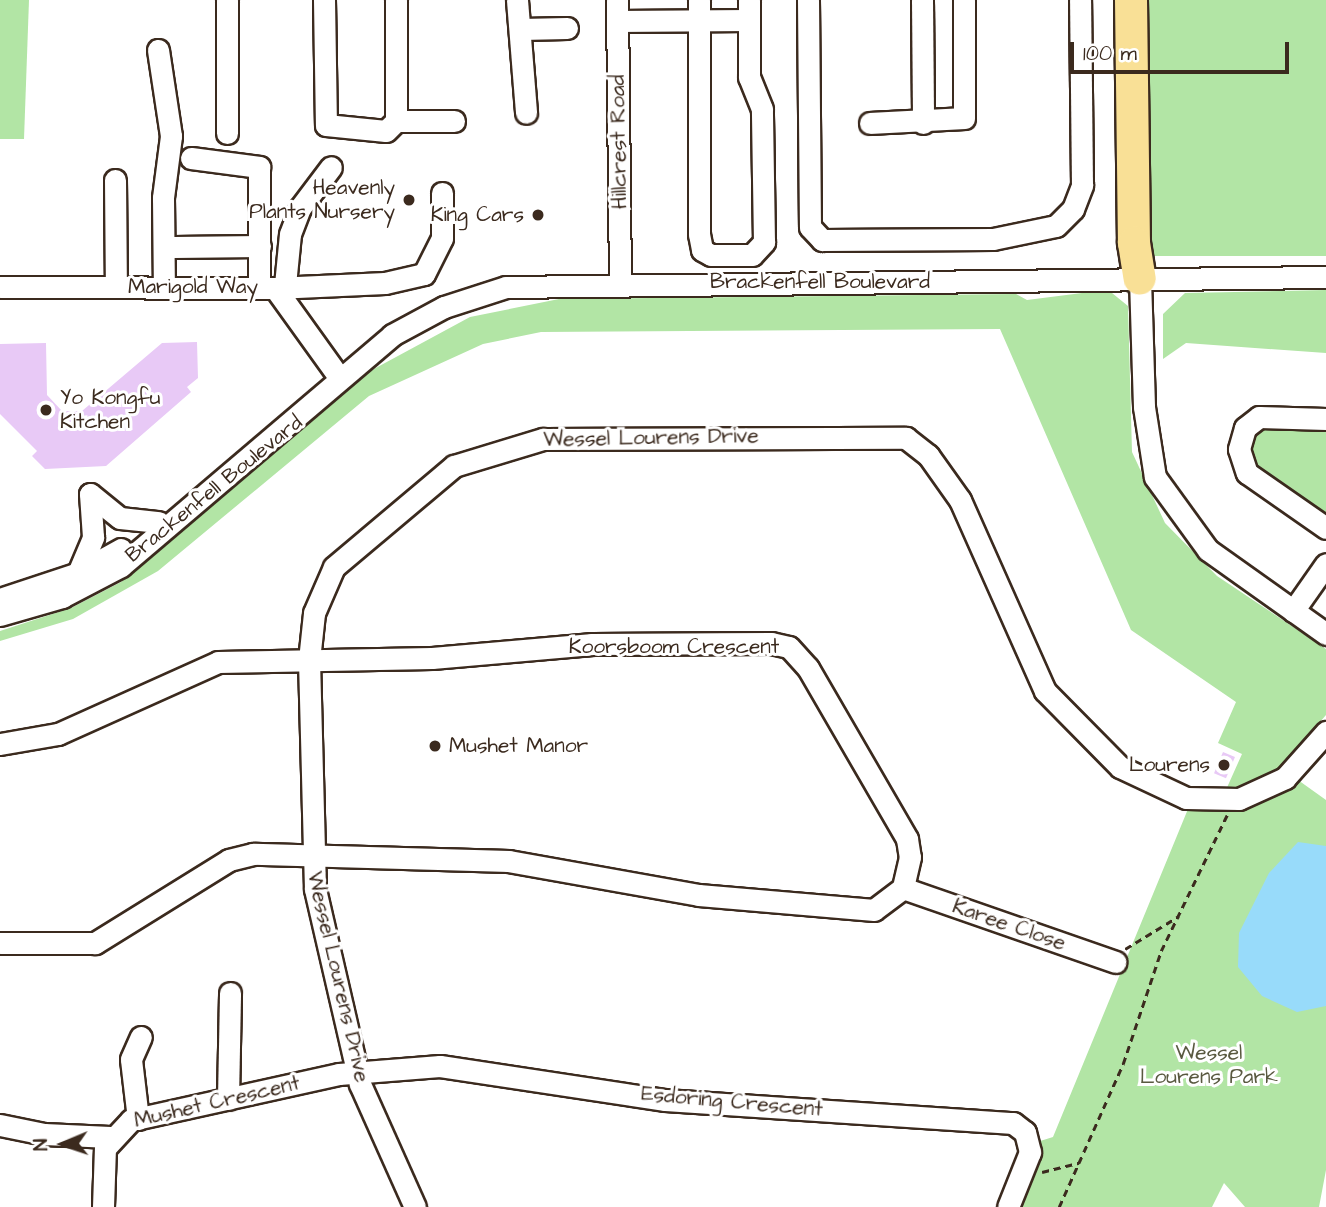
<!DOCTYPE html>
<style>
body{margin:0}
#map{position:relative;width:1326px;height:1207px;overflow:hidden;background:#fff;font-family:"Architects Daughter",sans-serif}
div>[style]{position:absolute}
.green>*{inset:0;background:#b2e5a5;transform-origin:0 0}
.water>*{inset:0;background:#98dbfa}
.building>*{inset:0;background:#e8c9f6;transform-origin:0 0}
.path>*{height:2.5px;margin-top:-1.25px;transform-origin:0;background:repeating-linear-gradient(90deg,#3b2a1e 0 7px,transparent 0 12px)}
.roads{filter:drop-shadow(2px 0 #3b2a1e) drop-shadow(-2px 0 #3b2a1e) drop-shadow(0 2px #3b2a1e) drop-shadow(0 -2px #3b2a1e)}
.minor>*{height:21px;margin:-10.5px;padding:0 10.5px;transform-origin:10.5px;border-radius:10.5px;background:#fff}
.highway>*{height:32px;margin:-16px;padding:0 16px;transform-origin:16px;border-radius:16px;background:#f9e096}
.dots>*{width:19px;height:19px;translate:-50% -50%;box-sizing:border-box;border:4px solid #fff;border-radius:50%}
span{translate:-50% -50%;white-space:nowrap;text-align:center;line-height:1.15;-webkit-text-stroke:6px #fff;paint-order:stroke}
.street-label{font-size:21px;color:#3b2a1e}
.poi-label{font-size:21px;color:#3b2a1e}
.right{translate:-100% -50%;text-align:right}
.left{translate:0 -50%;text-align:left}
.park-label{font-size:21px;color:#595940}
.north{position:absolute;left:28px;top:1109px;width:70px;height:70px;-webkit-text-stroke:5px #fff;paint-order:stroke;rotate:268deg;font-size:19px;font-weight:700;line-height:28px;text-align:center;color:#3b2a1e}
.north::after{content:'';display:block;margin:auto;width:24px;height:32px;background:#3b2a1e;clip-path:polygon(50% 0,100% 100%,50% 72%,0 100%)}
.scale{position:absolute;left:1070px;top:42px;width:219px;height:32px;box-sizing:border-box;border:4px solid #3b2a1e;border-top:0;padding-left:9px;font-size:21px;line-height:24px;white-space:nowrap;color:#3b2a1e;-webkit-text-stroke:5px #fff;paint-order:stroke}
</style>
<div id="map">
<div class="green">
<i style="clip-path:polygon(0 0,29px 0,24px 139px,0 139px)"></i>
<i style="left:1138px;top:0;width:188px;height:256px"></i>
<i style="clip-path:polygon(1326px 290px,1326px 353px,1186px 343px,1163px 359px,1163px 314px,1185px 293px)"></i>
<i style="clip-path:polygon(1082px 293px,1112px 293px,1128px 306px,1132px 452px,1165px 523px,1217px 576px,1326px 649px,1326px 715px,1277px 772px,1253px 785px,1225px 792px,1242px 754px,1218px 743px,1236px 702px,1131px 630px,1000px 329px,541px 332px,483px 344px,369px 396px,158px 571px,73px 619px,0 641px,0 631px,71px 608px,121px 582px,372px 370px,470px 317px,559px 299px,1016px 294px,1027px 300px)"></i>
<i style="clip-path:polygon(1259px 424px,1326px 426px,1326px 521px,1249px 464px,1246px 451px)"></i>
<i style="clip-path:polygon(1298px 780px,1326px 800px,1326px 1170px,1319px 1207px,1245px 1207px,1224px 1183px,1212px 1207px,1015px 1207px,1037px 1142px,1053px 1137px,1188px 809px,1246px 807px)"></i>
</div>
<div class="water">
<i style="clip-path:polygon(1298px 842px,1326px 846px,1326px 1006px,1297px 1012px,1262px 996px,1238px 967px,1239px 933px,1269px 873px)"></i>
</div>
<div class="building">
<i style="clip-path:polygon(197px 342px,198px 378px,187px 387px,191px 392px,106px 466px,45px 469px,32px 456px,37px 451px,0 414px,0 344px,46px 343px,47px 395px,62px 411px,82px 411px,162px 343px)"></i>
<i style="left:1223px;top:752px;width:13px;height:23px;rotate:23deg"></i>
</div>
<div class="path">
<i style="left:1125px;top:949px;width:63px;rotate:-31.4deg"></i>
<i style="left:1042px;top:1172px;width:38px;rotate:-14deg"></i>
<i style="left:1059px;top:1207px;width:157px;rotate:-65.9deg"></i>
<i style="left:1123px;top:1064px;width:119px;rotate:-71.4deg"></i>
<i style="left:1161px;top:951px;width:151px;rotate:-64.1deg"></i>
</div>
<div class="roads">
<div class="minor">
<i style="left:227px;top:0;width:133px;rotate:90deg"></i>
<i style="left:324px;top:0;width:125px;rotate:89.1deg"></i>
<i style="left:326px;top:125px;width:60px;rotate:5.7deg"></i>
<i style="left:386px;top:131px;width:14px;rotate:-45deg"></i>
<i style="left:396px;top:121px;width:121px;rotate:-90deg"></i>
<i style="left:517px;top:0;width:113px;rotate:85.4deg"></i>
<i style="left:617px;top:0;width:284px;rotate:89.4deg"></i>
<i style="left:699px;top:0;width:234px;rotate:90deg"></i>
<i style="left:699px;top:234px;width:16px;rotate:79deg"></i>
<i style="left:702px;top:250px;width:10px;rotate:29deg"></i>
<i style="left:711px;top:255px;width:41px"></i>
<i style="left:752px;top:255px;width:18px;rotate:-47deg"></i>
<i style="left:764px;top:242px;width:133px;rotate:-90.9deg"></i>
<i style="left:762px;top:109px;width:35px;rotate:-112deg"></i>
<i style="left:749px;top:77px;width:77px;rotate:-90deg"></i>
<i style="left:808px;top:0;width:227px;rotate:89.5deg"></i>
<i style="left:810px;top:227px;width:18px;rotate:47deg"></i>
<i style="left:822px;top:240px;width:171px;rotate:-0.3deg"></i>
<i style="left:993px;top:239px;width:64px;rotate:-11.7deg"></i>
<i style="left:1056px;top:226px;width:24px;rotate:-45deg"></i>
<i style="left:1073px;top:209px;width:26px;rotate:-69deg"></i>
<i style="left:1082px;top:185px;width:185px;rotate:-90.6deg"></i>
<i style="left:922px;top:0;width:123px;rotate:89.5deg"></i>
<i style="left:617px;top:21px;width:132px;rotate:-0.4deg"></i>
<i style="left:521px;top:29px;width:46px;rotate:-1.2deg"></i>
<i style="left:158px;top:50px;width:87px;rotate:81.4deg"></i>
<i style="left:171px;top:136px;width:63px;rotate:97.4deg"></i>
<i style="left:163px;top:198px;width:89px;rotate:89.4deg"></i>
<i style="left:396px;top:121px;width:58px"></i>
<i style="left:870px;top:123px;width:94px;rotate:-3deg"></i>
<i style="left:964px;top:118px;width:118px;rotate:-90deg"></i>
<i style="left:191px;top:158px;width:69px;rotate:7.5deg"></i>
<i style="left:259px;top:167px;width:120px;rotate:90deg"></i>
<i style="left:115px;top:180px;width:107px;rotate:89.5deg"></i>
<i style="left:174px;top:247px;width:86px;rotate:-0.7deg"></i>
<i style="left:1140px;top:279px;width:128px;rotate:88.2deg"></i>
<i style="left:1144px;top:407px;width:71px;rotate:81.1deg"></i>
<i style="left:1155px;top:477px;width:90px;rotate:54deg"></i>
<i style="left:1208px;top:550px;width:145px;rotate:35.4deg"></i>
<i style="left:285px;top:285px;width:51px;rotate:-84.4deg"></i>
<i style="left:290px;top:234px;width:28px;rotate:-69deg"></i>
<i style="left:300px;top:208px;width:51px;rotate:-52.9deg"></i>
<i style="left:0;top:287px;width:275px;rotate:0.2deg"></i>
<i style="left:275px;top:288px;width:110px;rotate:54.3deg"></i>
<i style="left:275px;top:288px;width:110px;rotate:-2.6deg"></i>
<i style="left:385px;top:283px;width:40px;rotate:-13deg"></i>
<i style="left:424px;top:274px;width:40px;rotate:-63.4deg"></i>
<i style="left:442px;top:238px;width:45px;rotate:-90deg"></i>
<i style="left:1326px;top:419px;width:67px;rotate:-178.3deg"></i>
<i style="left:1259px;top:417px;width:18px;rotate:142deg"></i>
<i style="left:1245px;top:428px;width:22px;rotate:106deg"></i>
<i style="left:1239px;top:449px;width:25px;rotate:72deg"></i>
<i style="left:1247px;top:473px;width:96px;rotate:34.8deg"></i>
<i style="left:90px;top:494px;width:38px;rotate:39deg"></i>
<i style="left:120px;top:518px;width:39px;rotate:6deg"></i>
<i style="left:78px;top:573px;width:39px;rotate:-67deg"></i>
<i style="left:93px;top:537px;width:43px;rotate:-94deg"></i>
<i style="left:0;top:599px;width:82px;rotate:-18.4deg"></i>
<i style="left:78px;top:573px;width:49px;rotate:-29.2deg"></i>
<i style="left:1293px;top:611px;width:57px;rotate:-54.9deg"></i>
<i style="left:0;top:615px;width:65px;rotate:-16.2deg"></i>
<i style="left:62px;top:597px;width:67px;rotate:-27.7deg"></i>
<i style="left:121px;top:566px;width:356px;rotate:-40.4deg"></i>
<i style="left:392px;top:335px;width:59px;rotate:-28.3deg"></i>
<i style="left:444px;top:307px;width:65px;rotate:-17.9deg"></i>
<i style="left:506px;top:287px;width:820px;rotate:-0.7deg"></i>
<i style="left:0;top:744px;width:59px;rotate:-9.8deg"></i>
<i style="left:58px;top:734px;width:175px;rotate:-24.2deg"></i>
<i style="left:218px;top:662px;width:214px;rotate:-1.1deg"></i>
<i style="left:432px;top:658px;width:161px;rotate:-5deg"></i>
<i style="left:592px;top:644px;width:179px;rotate:-0.3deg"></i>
<i style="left:771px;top:643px;width:18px;rotate:13deg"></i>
<i style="left:789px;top:647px;width:28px;rotate:48deg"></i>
<i style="left:808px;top:668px;width:198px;rotate:59.9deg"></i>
<i style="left:907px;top:839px;width:18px;rotate:81deg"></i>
<i style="left:910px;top:857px;width:32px;rotate:103deg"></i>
<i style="left:903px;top:888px;width:36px;rotate:143deg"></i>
<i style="left:874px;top:910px;width:176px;rotate:-175.1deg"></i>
<i style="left:699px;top:895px;width:193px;rotate:-169.9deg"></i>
<i style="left:509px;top:861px;width:256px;rotate:-178.4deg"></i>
<i style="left:253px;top:854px;width:25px;rotate:166deg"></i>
<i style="left:229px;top:860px;width:158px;rotate:148.2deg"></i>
<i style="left:95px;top:943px;width:95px;rotate:180deg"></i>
<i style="left:903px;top:888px;width:225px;rotate:19.2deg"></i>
<i style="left:228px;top:1099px;width:106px;rotate:-88.9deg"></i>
<i style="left:138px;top:1119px;width:60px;rotate:-96.7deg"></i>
<i style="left:131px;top:1059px;width:24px;rotate:-66deg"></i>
<i style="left:0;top:1125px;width:45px;rotate:11.6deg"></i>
<i style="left:44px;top:1134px;width:66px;rotate:2.6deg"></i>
<i style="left:103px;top:1207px;width:59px;rotate:-88.1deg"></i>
<i style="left:105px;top:1148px;width:38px;rotate:-47deg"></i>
<i style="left:131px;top:1120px;width:213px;rotate:-12.5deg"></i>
<i style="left:339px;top:1074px;width:101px;rotate:-4.5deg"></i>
<i style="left:440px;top:1066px;width:228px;rotate:8.6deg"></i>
<i style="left:665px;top:1100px;width:349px;rotate:3.8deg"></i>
<i style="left:1013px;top:1123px;width:15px;rotate:37deg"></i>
<i style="left:1025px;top:1132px;width:21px;rotate:76deg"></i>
<i style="left:1030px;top:1152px;width:59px;rotate:111.8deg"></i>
<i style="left:415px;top:1207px;width:135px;rotate:-114.1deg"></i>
<i style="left:360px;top:1084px;width:200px;rotate:-103deg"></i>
<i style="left:315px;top:889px;width:229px;rotate:-91.5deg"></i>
<i style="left:309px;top:660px;width:47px;rotate:-83.9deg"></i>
<i style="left:314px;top:613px;width:50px;rotate:-66.5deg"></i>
<i style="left:334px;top:567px;width:157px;rotate:-40.1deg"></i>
<i style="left:454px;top:466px;width:93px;rotate:-16.9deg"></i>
<i style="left:543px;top:439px;width:363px;rotate:-0.2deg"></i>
<i style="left:906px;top:438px;width:28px;rotate:38deg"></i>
<i style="left:928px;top:455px;width:55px;rotate:54.6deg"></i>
<i style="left:960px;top:500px;width:209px;rotate:66deg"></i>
<i style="left:1045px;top:691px;width:107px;rotate:45.4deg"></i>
<i style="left:1120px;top:767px;width:73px;rotate:25.2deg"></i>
<i style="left:1186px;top:798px;width:53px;rotate:1.1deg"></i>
<i style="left:1239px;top:799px;width:51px;rotate:-24.5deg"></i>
<i style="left:1285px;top:778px;width:62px;rotate:-48.3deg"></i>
</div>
<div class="highway">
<i style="left:1131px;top:0;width:243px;rotate:89.3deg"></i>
<i style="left:1134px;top:243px;width:36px;rotate:81deg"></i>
</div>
</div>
<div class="dots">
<i style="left:409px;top:200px;background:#3b2a1e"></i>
<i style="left:538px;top:215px;background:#3b2a1e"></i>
<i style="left:46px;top:410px;background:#3b2a1e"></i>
<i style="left:435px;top:746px;background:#3b2a1e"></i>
<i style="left:1224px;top:765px;background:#3b2a1e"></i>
</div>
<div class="street-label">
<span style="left:619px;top:142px;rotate:-91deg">Hillcrest Road</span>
<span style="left:820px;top:282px">Brackenfell Boulevard</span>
<span style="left:193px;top:287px">Marigold Way</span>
<span style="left:651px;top:438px;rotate:-1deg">Wessel Lourens Drive</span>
<span style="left:214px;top:489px;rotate:-39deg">Brackenfell Boulevard</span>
<span style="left:674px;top:647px">Koorsboom Crescent</span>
<span style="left:1009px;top:925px;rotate:19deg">Karee Close</span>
<span style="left:338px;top:977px;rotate:77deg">Wessel Lourens Drive</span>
<span style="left:217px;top:1102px;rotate:-13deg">Mushet Crescent</span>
<span style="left:732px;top:1102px;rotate:5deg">Esdoring Crescent</span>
</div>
<div class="poi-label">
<span class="right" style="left:395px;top:200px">Heavenly<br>Plants Nursery</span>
<span class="right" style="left:524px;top:215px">King Cars</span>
<span class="left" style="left:60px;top:410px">Yo Kongfu<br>Kitchen</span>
<span class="left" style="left:449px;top:746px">Mushet Manor</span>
<span class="right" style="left:1210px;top:765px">Lourens</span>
</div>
<div class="park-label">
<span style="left:1209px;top:1065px">Wessel<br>Lourens Park</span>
</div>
<div class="north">N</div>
<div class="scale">100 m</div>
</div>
